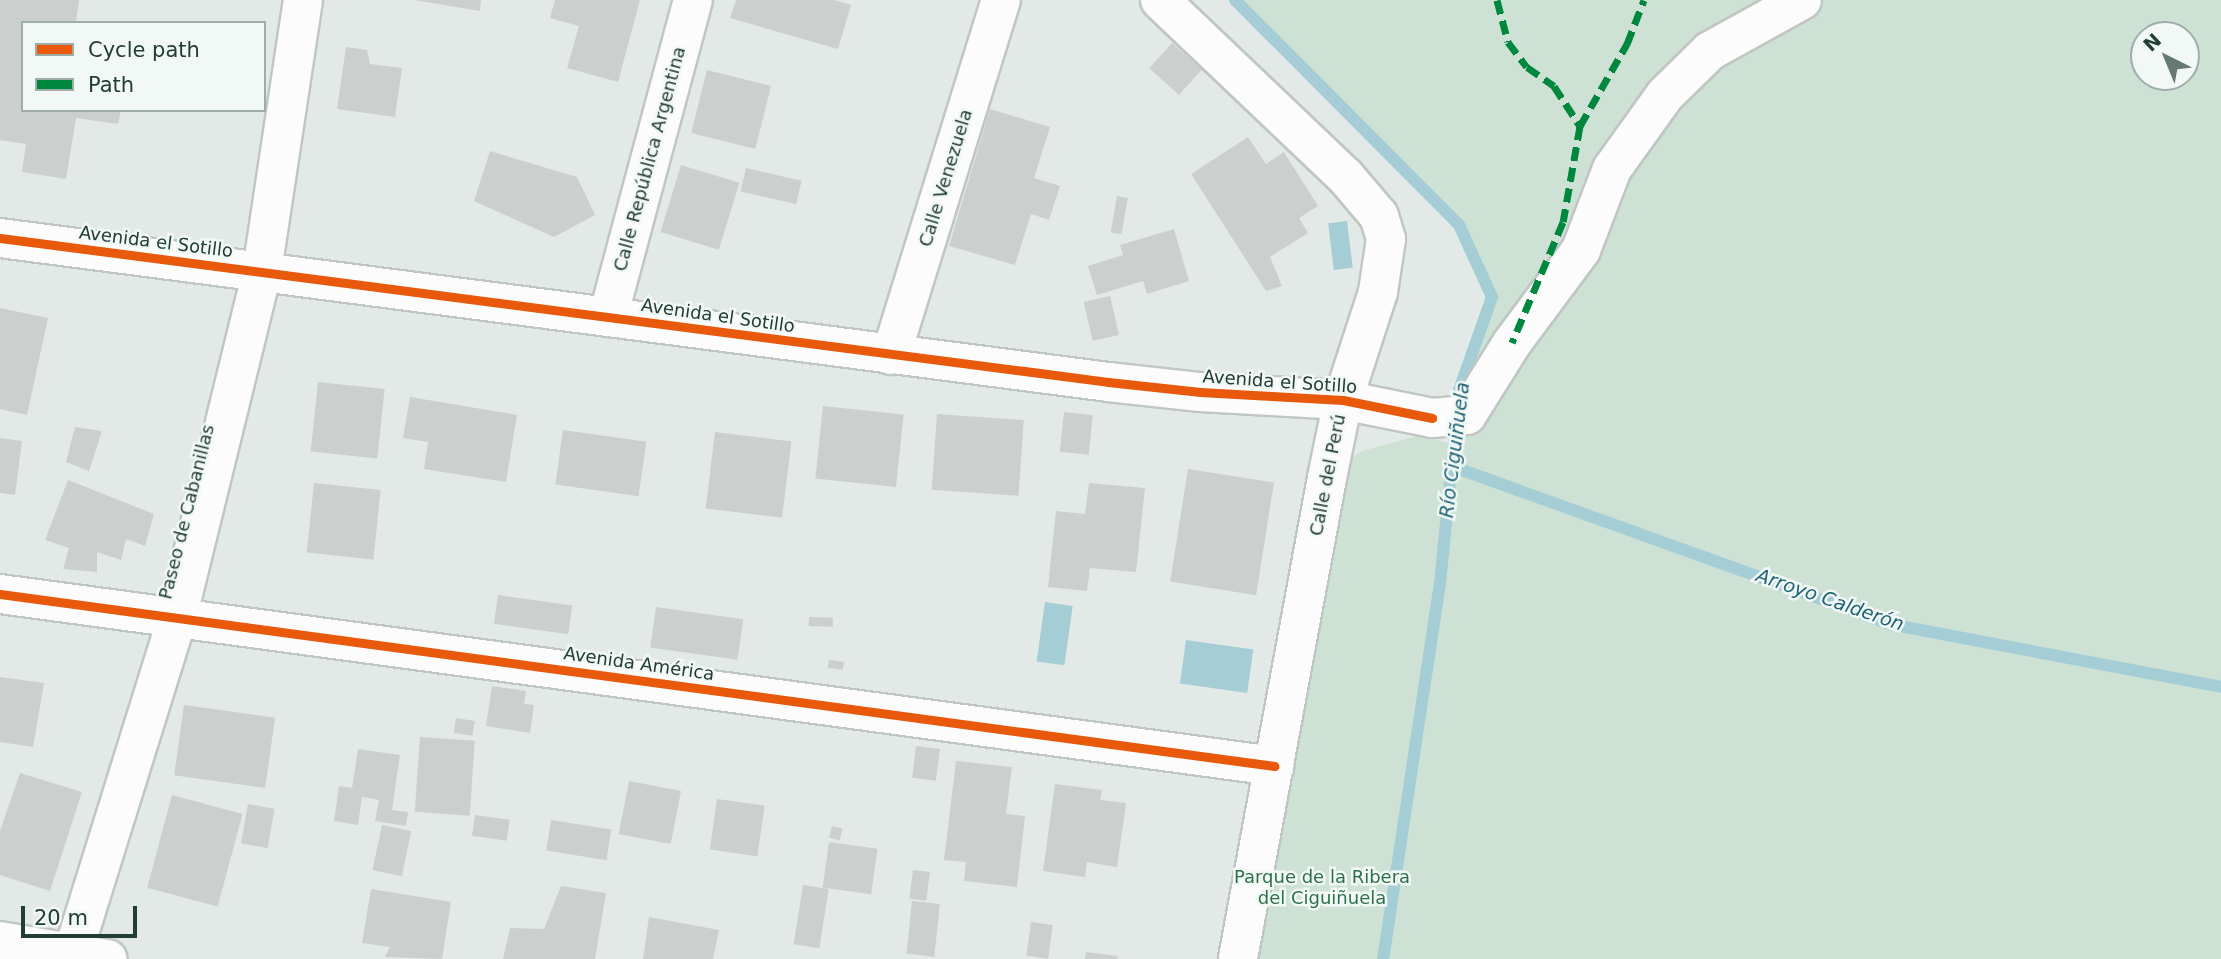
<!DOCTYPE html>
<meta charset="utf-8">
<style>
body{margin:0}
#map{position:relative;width:2221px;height:959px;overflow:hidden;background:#e3e9e6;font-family:"DejaVu Sans",sans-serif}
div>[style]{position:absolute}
.green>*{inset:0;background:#cde2d4}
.water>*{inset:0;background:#a5cdd6;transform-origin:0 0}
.stream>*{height:12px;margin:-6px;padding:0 6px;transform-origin:6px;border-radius:6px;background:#a5cdd6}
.building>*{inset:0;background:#cbd0ce;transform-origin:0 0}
.roads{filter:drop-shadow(2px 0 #c0c6c3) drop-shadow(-2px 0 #c0c6c3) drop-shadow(0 2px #c0c6c3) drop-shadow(0 -2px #c0c6c3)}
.minor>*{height:38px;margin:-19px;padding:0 19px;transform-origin:19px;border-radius:19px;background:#fbfcfb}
.tertiary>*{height:38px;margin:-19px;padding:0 19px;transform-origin:19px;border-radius:19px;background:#fbfcfb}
.quiet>*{height:7px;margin-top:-3.5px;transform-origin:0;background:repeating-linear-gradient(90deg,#00873e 0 14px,transparent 0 21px)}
.cycleway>*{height:9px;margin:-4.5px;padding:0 4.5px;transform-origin:4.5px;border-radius:4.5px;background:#e8590c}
span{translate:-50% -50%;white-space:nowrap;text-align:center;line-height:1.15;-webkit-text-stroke:5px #f2f8f5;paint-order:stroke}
.street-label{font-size:18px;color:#223c36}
.park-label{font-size:18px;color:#2d714b}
.water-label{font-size:19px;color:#1e6376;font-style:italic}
.legend{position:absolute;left:21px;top:21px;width:245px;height:91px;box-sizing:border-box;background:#f2f8f5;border:2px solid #9fada9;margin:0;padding:9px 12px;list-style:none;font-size:21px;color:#223c36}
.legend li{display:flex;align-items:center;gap:14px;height:35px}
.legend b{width:35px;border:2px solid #9fada9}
.north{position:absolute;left:2130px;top:21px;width:70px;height:70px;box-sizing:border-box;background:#f2f8f5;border:2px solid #9fada9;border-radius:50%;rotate:317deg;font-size:19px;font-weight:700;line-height:28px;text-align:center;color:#223c36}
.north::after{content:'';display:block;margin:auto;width:24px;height:32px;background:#667974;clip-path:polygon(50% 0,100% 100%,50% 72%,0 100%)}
.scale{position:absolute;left:21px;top:906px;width:116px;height:32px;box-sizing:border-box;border:4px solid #223c36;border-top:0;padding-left:9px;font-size:21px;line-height:24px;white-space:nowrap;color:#223c36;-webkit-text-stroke:5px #f2f8f5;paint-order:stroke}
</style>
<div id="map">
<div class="green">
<i style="clip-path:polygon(evenodd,1235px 0,2221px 0,2221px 959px,1238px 959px,1350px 459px,1362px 451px,1421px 435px,1454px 445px,1459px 390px,1492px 297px,1459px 225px,1235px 0,2144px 35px,2186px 35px,2186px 77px,2144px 77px,2144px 35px)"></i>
</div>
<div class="water">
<i style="left:1347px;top:221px;width:47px;height:19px;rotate:83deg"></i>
<i style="left:1045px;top:602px;width:28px;height:60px;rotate:8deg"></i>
<i style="left:1186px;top:640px;width:68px;height:44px;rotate:8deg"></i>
</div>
<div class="stream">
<i style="left:1235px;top:0;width:317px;rotate:45.1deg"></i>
<i style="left:1459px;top:225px;width:79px;rotate:65.4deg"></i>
<i style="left:1492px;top:297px;width:99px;rotate:109.5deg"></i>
<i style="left:1459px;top:390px;width:194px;rotate:95.6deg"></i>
<i style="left:1440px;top:583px;width:380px;rotate:98.6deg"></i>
<i style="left:1451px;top:466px;width:466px;rotate:19.8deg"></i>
<i style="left:1889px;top:624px;width:338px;rotate:10.7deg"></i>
</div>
<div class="building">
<i style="clip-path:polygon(0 0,79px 0,76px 23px,23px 23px,23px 110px,121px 110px,118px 124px,76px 118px,66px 179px,22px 172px,26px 144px,0 140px)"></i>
<i style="clip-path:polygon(414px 0,481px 0,480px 11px)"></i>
<i style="clip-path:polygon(555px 0,640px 0,618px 82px,567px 68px,579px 26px,550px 18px)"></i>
<i style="clip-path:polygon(736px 0,835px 0,851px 5px,838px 49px,730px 18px)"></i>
<i style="left:1172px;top:43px;width:40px;height:34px;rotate:42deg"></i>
<i style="clip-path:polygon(346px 47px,367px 50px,370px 64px,402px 68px,395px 117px,337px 109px)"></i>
<i style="left:707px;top:70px;width:66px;height:65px;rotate:14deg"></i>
<i style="clip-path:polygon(990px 109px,1050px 127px,1034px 178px,1060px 186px,1049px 220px,1031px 214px,1015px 265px,949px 246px)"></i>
<i style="clip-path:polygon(1248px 137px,1266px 164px,1284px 152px,1318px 206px,1299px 218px,1308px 233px,1270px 257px,1282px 286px,1266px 291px,1191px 174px)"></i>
<i style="clip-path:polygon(490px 151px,577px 177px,595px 215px,554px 237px,474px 201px)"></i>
<i style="left:681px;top:165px;width:61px;height:70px;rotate:17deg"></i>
<i style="left:746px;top:168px;width:57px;height:24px;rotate:13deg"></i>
<i style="left:1117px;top:196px;width:11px;height:37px;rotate:10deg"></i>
<i style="clip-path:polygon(1174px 229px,1189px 281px,1147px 294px,1143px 281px,1097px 295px,1088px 266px,1123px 255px,1120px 245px)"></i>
<i style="left:1110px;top:296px;width:40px;height:27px;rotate:77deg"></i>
<i style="clip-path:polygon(0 308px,48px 318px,27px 415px,0 409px)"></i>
<i style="left:318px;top:382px;width:67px;height:70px;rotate:6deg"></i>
<i style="clip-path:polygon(410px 397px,517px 415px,506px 482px,424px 469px,428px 442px,403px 438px)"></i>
<i style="left:823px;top:406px;width:81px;height:73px;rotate:6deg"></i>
<i style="left:1064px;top:412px;width:29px;height:40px;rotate:6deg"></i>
<i style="left:937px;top:414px;width:87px;height:76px;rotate:4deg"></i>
<i style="clip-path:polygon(75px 427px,102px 431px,89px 471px,66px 462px)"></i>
<i style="left:563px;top:430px;width:84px;height:55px;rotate:8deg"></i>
<i style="left:715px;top:432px;width:77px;height:77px;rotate:7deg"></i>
<i style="clip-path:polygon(0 438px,22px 441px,15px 495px,0 493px)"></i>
<i style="left:1188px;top:469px;width:87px;height:114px;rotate:9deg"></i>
<i style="clip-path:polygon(68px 480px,154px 514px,145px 546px,126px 539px,121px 560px,97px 552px,97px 572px,63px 569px,69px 548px,45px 540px)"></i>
<i style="left:314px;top:483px;width:67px;height:70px;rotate:6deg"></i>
<i style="clip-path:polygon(1089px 483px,1145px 488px,1136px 572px,1090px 568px,1087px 591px,1048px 587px,1056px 511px,1085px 514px)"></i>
<i style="left:498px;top:595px;width:75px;height:29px;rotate:8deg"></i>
<i style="left:656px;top:607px;width:88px;height:41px;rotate:8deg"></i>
<i style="left:809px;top:617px;width:24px;height:9px;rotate:2deg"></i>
<i style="left:829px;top:660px;width:15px;height:8px;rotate:8deg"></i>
<i style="clip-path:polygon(0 677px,44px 683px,33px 747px,0 742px)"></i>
<i style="clip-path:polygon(492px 686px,526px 691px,524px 704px,534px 705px,530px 733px,486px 726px)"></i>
<i style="left:184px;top:705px;width:92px;height:71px;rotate:8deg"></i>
<i style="left:456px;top:718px;width:19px;height:15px;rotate:9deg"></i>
<i style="left:420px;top:737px;width:55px;height:75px;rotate:4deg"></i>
<i style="left:916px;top:746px;width:24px;height:32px;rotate:7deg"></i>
<i style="clip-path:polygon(358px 749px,400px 755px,392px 810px,408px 812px,406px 826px,375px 821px,379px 800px,362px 797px,358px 825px,334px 821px,339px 786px,352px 788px)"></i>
<i style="clip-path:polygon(956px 761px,1012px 767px,1006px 814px,1025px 816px,1017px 887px,964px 881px,966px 862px,944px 860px)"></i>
<i style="clip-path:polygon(20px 773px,82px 792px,50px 891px,0 875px,0 831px)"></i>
<i style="left:629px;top:781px;width:53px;height:54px;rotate:11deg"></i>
<i style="clip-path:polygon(1055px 784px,1102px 790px,1100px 800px,1126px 803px,1117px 867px,1087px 862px,1085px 877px,1043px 871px)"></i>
<i style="left:172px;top:795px;width:73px;height:96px;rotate:15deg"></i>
<i style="left:717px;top:799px;width:48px;height:51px;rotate:8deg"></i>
<i style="left:248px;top:804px;width:27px;height:40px;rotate:10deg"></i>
<i style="left:475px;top:815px;width:35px;height:21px;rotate:8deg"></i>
<i style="left:551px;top:820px;width:61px;height:31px;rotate:9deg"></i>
<i style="left:382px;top:825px;width:30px;height:46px;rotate:12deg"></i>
<i style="left:832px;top:826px;width:11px;height:12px;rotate:15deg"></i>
<i style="left:829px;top:842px;width:49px;height:46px;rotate:8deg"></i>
<i style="left:913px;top:870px;width:17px;height:29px;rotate:7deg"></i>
<i style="left:803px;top:885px;width:26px;height:60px;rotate:9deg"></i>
<i style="clip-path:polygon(561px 886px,606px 893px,595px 959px,503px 959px,510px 928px,544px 929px)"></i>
<i style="clip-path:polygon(371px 889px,451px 902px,442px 959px,385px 957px,390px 947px,362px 943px)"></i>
<i style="left:912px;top:901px;width:28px;height:53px;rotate:6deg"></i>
<i style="clip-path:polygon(649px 917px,719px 930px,713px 959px,643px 959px)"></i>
<i style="left:1031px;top:922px;width:22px;height:34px;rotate:8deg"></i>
<i style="clip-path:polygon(1086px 952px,1118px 956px,1117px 959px,1085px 959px)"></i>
</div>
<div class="roads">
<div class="minor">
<i style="left:1160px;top:0;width:255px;rotate:43.6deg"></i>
<i style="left:1345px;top:176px;width:52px;rotate:49.6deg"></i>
<i style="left:1379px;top:216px;width:24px;rotate:73deg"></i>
<i style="left:1386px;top:239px;width:54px;rotate:98.6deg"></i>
<i style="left:1378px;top:292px;width:114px;rotate:108deg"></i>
<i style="left:1343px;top:400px;width:80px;rotate:101.6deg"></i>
<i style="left:1327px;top:478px;width:489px;rotate:100.5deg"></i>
<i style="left:608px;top:317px;width:328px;rotate:-75deg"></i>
<i style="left:891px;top:355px;width:372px;rotate:-72.8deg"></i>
<i style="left:1467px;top:415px;width:85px;rotate:-58deg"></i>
<i style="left:1512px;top:343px;width:116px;rotate:-53.4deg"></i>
<i style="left:1581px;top:250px;width:87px;rotate:-69.1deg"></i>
<i style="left:1612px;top:169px;width:91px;rotate:-54.4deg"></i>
<i style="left:1665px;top:95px;width:63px;rotate:-44.4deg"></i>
<i style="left:1710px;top:51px;width:105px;rotate:-29deg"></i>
<i style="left:0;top:594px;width:1286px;rotate:7.69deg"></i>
<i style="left:0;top:941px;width:109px;rotate:9.5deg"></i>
<i style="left:71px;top:959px;width:357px;rotate:-72.7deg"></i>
<i style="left:177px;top:618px;width:357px;rotate:-76.2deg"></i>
<i style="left:262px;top:271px;width:274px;rotate:-81.4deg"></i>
</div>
<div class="tertiary">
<i style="left:0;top:238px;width:1117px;rotate:7.4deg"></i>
<i style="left:1108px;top:382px;width:93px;rotate:6.2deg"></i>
<i style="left:1200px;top:392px;width:143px;rotate:3.2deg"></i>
<i style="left:1343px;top:400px;width:91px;rotate:11.4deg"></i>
<i style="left:1432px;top:418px;width:35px;rotate:-5deg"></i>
</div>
</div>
<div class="quiet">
<i style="left:1497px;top:0;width:43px;rotate:75.3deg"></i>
<i style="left:1508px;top:42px;width:31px;rotate:53deg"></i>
<i style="left:1527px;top:67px;width:33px;rotate:35deg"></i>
<i style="left:1554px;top:86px;width:48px;rotate:57deg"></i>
<i style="left:1580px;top:126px;width:97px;rotate:100deg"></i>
<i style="left:1563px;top:222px;width:131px;rotate:112.9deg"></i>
<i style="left:1580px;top:126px;width:95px;rotate:-60.2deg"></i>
<i style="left:1627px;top:44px;width:47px;rotate:-68.9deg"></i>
</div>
<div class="cycleway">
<i style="left:0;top:238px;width:1117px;rotate:7.4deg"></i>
<i style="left:1108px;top:382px;width:93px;rotate:6.2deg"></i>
<i style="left:1200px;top:392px;width:143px;rotate:3.2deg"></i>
<i style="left:1343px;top:400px;width:91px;rotate:11.4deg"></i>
<i style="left:0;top:594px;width:1286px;rotate:7.69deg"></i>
</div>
<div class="street-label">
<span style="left:650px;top:159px;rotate:-75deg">Calle República Argentina</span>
<span style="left:946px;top:178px;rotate:-73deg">Calle Venezuela</span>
<span style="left:156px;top:242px;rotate:7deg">Avenida el Sotillo</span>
<span style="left:718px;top:316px;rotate:8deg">Avenida el Sotillo</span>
<span style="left:1280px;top:382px;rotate:4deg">Avenida el Sotillo</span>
<span style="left:1328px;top:475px;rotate:-79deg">Calle del Perú</span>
<span style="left:187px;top:512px;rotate:-76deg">Paseo de Cabanillas</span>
<span style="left:639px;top:664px;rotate:8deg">Avenida América</span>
</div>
<div class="park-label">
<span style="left:1322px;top:888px">Parque de la Ribera<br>del Ciguiñuela</span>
</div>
<div class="water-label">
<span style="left:1455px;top:450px;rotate:-83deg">Río Ciguiñuela</span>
<span style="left:1830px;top:600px;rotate:19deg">Arroyo Calderón</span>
</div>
<ul class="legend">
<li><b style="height:9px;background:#e8590c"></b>Cycle path</li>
<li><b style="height:9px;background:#00873e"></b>Path</li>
</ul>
<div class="north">N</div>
<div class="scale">20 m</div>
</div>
